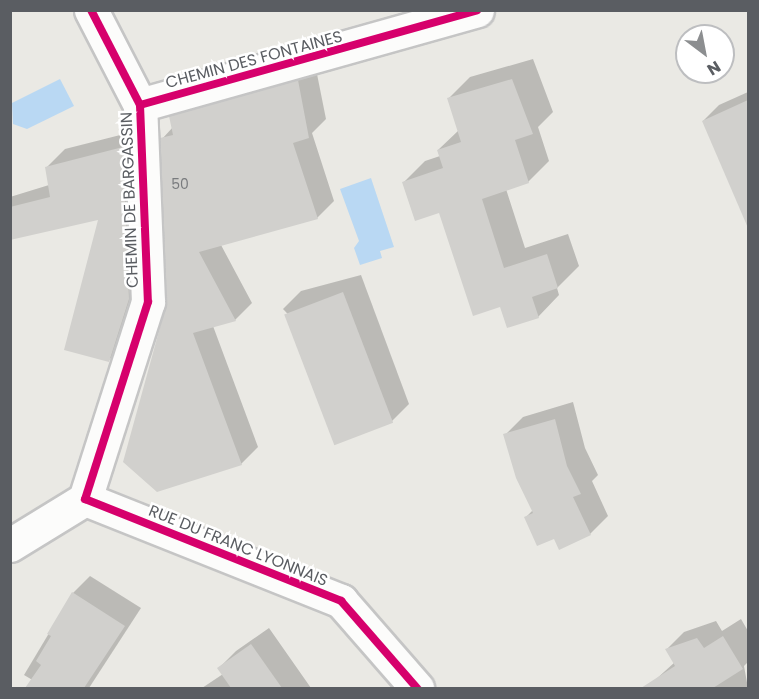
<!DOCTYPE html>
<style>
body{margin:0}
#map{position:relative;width:759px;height:699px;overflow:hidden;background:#eae9e4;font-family:Poppins,sans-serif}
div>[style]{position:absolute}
.water>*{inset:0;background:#b9d8f3}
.shadow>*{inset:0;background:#0003}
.building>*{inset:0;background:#d1d0cd;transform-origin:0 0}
.roads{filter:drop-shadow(2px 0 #c5c5c5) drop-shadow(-2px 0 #c5c5c5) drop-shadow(0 2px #c5c5c5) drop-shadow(0 -2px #c5c5c5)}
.street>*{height:33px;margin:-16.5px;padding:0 16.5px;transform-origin:16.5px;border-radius:16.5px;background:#fcfcfb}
.cycleway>*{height:8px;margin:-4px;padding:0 4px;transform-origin:4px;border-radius:4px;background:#d6006c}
span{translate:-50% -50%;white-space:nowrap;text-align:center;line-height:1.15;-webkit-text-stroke:5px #fff;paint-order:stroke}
.number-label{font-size:14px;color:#797b7e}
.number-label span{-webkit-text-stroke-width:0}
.street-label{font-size:16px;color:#5a5d62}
.frame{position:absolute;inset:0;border:12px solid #5a5d62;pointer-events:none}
.north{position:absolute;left:675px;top:24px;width:60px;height:60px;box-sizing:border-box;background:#fff;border:2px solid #bdbec0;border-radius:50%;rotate:148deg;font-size:16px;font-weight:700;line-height:24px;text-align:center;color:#5a5d62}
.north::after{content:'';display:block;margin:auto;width:21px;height:27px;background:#8c8e90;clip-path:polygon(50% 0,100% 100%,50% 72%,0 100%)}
</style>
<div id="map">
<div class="water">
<i style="clip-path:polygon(60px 79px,74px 106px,27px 129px,13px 124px,12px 103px)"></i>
<i style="clip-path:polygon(371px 178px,394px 247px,380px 251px,382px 258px,360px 265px,354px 248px,359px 241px,340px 189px)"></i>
</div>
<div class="shadow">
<i style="clip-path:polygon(533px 59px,553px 112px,538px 127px,549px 161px,528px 182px,506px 189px,525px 248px,568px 234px,579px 266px,557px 288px,559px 295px,538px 317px,501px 305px,440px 211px,404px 182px,425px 161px,440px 156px,438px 150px,459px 130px,449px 98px,470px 77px)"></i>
<i style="clip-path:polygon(315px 64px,326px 119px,312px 133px,334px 201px,317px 218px,221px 245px,252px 303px,235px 320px,213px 326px,258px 447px,241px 464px,168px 302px,162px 139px,173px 127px,171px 117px,188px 100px)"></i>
<i style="clip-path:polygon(748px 92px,748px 191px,736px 196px,703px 121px,719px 105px)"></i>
<i style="clip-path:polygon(140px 130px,146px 280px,127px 342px,109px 360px,100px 218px,10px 238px,10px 197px,49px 185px,47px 167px,65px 149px)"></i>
<i style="clip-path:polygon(361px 275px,409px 404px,391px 422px,283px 309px,301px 291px)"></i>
<i style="clip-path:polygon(573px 402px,585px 448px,598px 475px,592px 481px,608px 516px,590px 534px,554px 537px,526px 517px,533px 510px,505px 435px,523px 417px)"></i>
<i style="clip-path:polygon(90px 576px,141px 608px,89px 688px,46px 688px,24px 675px,73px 593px)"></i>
<i style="clip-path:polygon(741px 619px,748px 631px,748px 662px,744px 666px,748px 688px,658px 688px,654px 681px,675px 662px,667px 649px,684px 632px,716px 621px,722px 631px)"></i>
<i style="clip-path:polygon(269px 628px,311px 688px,202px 688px,223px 674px,219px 668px,236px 651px)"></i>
</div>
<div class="building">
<i style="clip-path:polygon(512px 79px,533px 134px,515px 140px,529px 183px,482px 199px,504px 268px,547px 254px,558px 288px,532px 297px,539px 318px,507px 328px,500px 307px,473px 316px,439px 213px,415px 221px,402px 182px,443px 168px,437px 150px,461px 142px,447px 98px)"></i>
<i style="clip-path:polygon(298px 80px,309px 138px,293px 143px,318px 219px,199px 252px,236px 321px,193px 333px,242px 465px,157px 492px,123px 462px,167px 302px,160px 138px,173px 135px,169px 116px)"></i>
<i style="clip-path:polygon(748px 100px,748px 228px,702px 121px)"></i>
<i style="clip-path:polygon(123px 147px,129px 299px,109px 362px,64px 350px,98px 220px,10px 240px,10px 207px,50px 197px,45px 167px)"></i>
<i style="left:343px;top:292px;width:140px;height:63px;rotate:69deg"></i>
<i style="clip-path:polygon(555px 419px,567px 466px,581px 494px,573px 497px,591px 535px,559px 550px,554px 539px,537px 546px,524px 517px,533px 513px,516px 478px,503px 434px)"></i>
<i style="clip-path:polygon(72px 592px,125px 626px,84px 688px,25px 688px,41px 665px,36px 661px,51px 636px,47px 634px)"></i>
<i style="clip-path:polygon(723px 636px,743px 669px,713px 688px,641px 688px,675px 666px,665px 649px,697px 638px,704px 648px)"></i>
<i style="clip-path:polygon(251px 644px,282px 688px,231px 688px,217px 668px)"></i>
</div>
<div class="roads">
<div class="street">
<i style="left:140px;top:105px;width:350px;rotate:-15.7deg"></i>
<i style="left:85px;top:499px;width:207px;rotate:-72.3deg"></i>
<i style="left:148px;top:302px;width:197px;rotate:-92.3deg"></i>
<i style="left:140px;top:105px;width:107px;rotate:-117.3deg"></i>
<i style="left:85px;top:499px;width:276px;rotate:21.7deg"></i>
<i style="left:341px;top:601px;width:116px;rotate:48.9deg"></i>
<i style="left:10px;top:545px;width:88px;rotate:-31.5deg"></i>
</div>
</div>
<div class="cycleway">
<i style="left:91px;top:10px;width:107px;rotate:62.7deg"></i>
<i style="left:140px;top:105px;width:197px;rotate:87.7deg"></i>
<i style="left:148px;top:302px;width:207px;rotate:107.7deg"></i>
<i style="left:85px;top:499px;width:276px;rotate:21.7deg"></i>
<i style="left:341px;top:601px;width:116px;rotate:48.9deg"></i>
<i style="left:140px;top:105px;width:350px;rotate:-15.7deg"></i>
</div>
<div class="number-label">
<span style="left:180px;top:184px">50</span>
</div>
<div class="street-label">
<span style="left:254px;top:60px;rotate:-15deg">CHEMIN DES FONTAINES</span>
<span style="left:130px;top:200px;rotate:-92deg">CHEMIN DE BARGASSIN</span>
<span style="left:238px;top:546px;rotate:22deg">RUE DU FRANC LYONNAIS</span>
</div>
<div class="frame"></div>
<div class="north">N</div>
</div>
